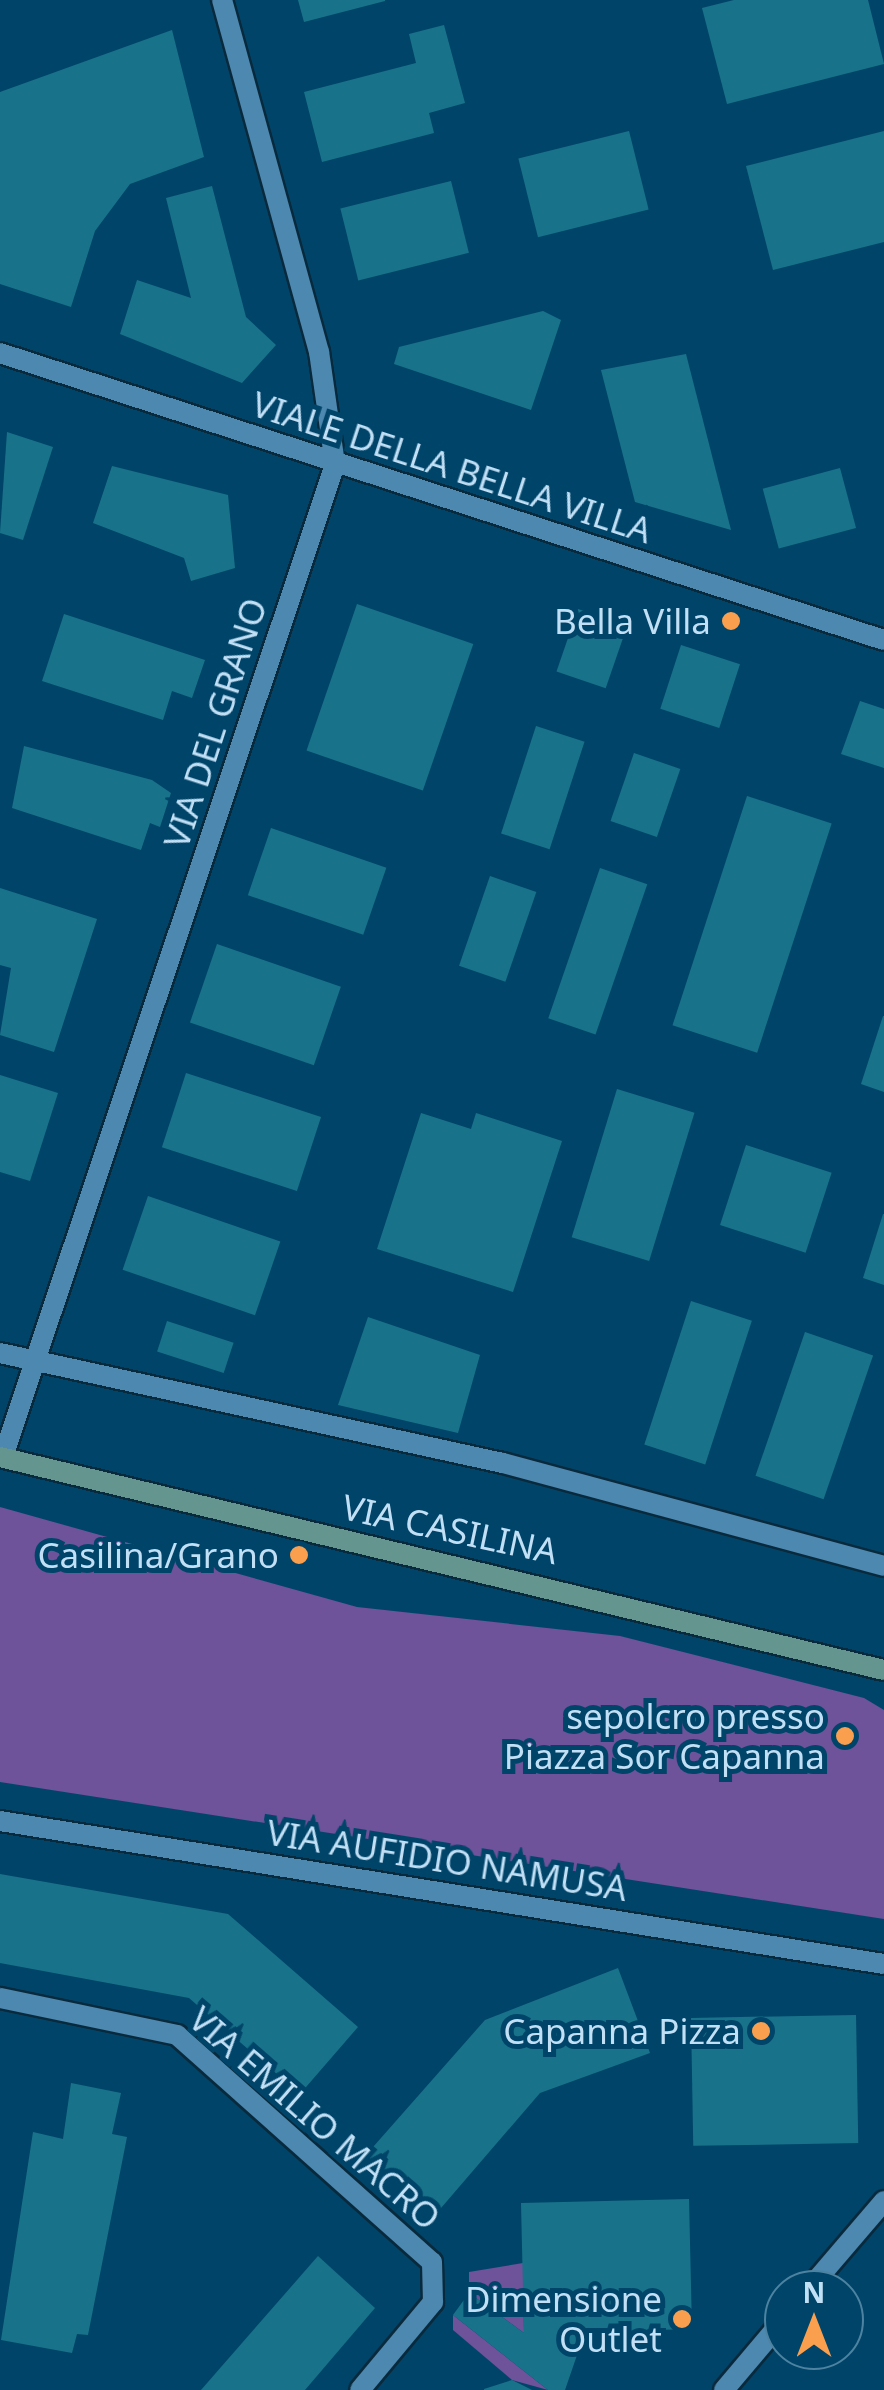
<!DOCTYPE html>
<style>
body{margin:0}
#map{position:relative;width:884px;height:2390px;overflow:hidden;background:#004569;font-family:"Noto Sans",sans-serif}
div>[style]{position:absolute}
.green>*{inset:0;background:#6e529a}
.building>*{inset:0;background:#18738a;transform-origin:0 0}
.roads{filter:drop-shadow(2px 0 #092a3d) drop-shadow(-2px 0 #092a3d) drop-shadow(0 2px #092a3d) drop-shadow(0 -2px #092a3d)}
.street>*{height:20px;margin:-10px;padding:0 10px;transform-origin:10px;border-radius:10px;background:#4d88b0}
.secondary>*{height:20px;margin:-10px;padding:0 10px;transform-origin:10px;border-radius:10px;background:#64958e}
.dots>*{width:28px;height:28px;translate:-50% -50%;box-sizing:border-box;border:5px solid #004569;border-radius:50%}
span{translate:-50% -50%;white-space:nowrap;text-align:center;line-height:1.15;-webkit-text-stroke:10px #004569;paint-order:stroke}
.street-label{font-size:35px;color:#c1dff5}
.poi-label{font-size:35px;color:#c1dff5}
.right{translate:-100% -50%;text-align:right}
.north{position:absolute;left:764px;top:2270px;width:100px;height:100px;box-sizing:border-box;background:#004569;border:2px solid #4d83a1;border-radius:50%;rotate:0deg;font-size:28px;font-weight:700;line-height:40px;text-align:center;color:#c1dff5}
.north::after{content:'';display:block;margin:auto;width:35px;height:45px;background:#fa9f4e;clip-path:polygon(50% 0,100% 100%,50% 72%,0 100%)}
</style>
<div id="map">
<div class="green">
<i style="clip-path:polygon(0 1507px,357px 1607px,620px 1636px,864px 1698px,884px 1710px,884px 1919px,0 1782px)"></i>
<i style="clip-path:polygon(523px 2263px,524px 2333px,469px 2293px,469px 2272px)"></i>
<i style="clip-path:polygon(453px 2315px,548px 2390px,512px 2380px,453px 2330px)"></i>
</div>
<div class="building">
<i style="clip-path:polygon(298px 0,385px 0,385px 1px,304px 22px)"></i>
<i style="clip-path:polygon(734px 0,868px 0,884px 64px,727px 104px,702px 8px)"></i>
<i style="clip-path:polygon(444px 25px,465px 103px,429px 113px,434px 133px,322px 162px,304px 92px,416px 63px,409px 34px)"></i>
<i style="clip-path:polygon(172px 30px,204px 157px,130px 184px,95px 231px,71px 307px,0 284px,0 92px)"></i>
<i style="left:629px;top:131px;width:81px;height:114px;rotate:76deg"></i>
<i style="clip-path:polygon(884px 131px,884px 242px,773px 270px,746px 166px)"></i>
<i style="left:451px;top:181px;width:74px;height:114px;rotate:76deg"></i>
<i style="clip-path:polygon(212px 186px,246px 317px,276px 345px,242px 383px,120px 334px,137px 280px,191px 298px,166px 198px)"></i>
<i style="clip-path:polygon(543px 311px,561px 320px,531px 410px,394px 364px,399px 347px)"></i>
<i style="clip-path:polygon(686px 354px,731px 530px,635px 502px,601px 370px)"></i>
<i style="clip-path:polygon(7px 432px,53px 447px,23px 540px,0 533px)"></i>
<i style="clip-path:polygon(112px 466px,228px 495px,235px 568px,191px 581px,184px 558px,93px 523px)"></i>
<i style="left:840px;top:468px;width:62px;height:80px;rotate:75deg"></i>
<i style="left:357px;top:604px;width:123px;height:155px;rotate:19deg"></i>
<i style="left:578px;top:609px;width:52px;height:66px;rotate:19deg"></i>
<i style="clip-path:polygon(64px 614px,205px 660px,192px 698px,172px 691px,163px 720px,42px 681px)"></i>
<i style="left:681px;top:645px;width:62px;height:67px;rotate:18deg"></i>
<i style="clip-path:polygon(860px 701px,884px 709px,884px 768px,841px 754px)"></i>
<i style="left:536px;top:726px;width:51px;height:113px;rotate:18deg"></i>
<i style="clip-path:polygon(24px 746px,152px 780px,171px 793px,160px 827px,150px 823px,141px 850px,12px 808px)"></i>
<i style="left:634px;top:753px;width:49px;height:72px;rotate:19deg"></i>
<i style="left:747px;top:796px;width:89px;height:241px;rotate:18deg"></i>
<i style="left:271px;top:828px;width:122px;height:71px;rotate:19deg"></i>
<i style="left:600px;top:868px;width:50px;height:159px;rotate:19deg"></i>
<i style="left:490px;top:876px;width:49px;height:95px;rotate:19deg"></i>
<i style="clip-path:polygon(0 888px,97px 919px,54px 1052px,0 1035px,11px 968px,0 965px)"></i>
<i style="left:217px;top:944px;width:131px;height:83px;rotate:19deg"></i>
<i style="clip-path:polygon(883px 1016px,884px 1016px,884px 1092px,861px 1084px)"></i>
<i style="left:186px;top:1073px;width:142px;height:78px;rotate:18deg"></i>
<i style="clip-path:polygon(0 1075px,58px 1093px,30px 1181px,0 1172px)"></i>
<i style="left:617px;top:1089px;width:81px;height:155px;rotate:17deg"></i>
<i style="clip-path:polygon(421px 1113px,471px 1129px,476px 1113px,562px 1141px,513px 1292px,377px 1249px)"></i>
<i style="left:746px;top:1145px;width:90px;height:84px;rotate:18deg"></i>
<i style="left:148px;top:1196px;width:140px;height:78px;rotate:19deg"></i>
<i style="clip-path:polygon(883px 1214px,884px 1214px,884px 1285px,863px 1278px)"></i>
<i style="left:691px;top:1301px;width:64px;height:151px;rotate:18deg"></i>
<i style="clip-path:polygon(368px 1317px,480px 1355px,458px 1433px,338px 1405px)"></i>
<i style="left:167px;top:1321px;width:70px;height:32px;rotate:18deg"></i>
<i style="left:805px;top:1332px;width:72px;height:152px;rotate:19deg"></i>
<i style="clip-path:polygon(0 1874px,228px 1914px,358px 2027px,300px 2094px,189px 1998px,0 1963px)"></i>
<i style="clip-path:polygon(618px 1968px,650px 2053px,540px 2093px,435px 2215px,366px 2155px,485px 2020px)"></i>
<i style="left:856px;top:2015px;width:128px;height:165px;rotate:89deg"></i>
<i style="clip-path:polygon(71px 2083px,121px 2093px,112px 2134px,127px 2137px,88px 2335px,77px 2334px,72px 2353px,1px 2340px,33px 2132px,63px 2139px)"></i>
<i style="clip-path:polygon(689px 2199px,692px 2329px,585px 2332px,565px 2390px,548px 2390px,453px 2315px,469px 2293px,524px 2333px,521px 2203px)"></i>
<i style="clip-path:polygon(318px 2256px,375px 2308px,305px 2390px,201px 2390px)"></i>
<i style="clip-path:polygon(512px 2380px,532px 2390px,484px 2390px,484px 2389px)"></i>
</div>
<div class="roads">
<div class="street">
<i style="left:0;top:353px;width:929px;rotate:17.99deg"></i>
<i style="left:0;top:1353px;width:515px;rotate:12.34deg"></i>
<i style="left:503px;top:1463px;width:395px;rotate:15.1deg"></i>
<i style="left:3px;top:1457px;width:1047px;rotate:-71.51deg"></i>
<i style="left:335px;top:464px;width:113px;rotate:-98.1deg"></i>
<i style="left:319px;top:352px;width:365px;rotate:-105.4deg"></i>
<i style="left:0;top:1821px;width:895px;rotate:9.19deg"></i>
<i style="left:0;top:1998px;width:181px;rotate:11.8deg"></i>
<i style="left:177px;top:2035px;width:341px;rotate:41.7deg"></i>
<i style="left:432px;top:2262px;width:40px;rotate:88.6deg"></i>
<i style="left:433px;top:2302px;width:114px;rotate:129.7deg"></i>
<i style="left:808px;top:2290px;width:117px;rotate:-49.5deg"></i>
<i style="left:724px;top:2390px;width:93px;rotate:-49.8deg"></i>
</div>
<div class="secondary">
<i style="left:0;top:1457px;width:909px;rotate:13.55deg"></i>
</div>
</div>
<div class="dots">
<i style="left:731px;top:621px;background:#fa9f4e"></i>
<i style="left:299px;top:1555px;background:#fa9f4e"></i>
<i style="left:845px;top:1736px;background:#fa9f4e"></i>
<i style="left:761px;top:2031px;background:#fa9f4e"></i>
<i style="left:682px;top:2319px;background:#fa9f4e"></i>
</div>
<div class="street-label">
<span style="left:452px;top:467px;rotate:18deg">VIALE DELLA BELLA VILLA</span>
<span style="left:215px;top:723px;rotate:-72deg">VIA DEL GRANO</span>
<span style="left:450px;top:1529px;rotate:12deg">VIA CASILINA</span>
<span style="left:447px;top:1860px;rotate:9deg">VIA AUFIDIO NAMUSA</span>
<span style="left:315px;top:2118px;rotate:41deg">VIA EMILIO MACRO</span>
</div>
<div class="poi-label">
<span class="right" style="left:711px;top:621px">Bella Villa</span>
<span class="right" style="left:279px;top:1555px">Casilina/Grano</span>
<span class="right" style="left:825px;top:1736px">sepolcro presso<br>Piazza Sor Capanna</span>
<span class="right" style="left:741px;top:2031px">Capanna Pizza</span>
<span class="right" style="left:662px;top:2319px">Dimensione<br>Outlet</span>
</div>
<div class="north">N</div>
</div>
